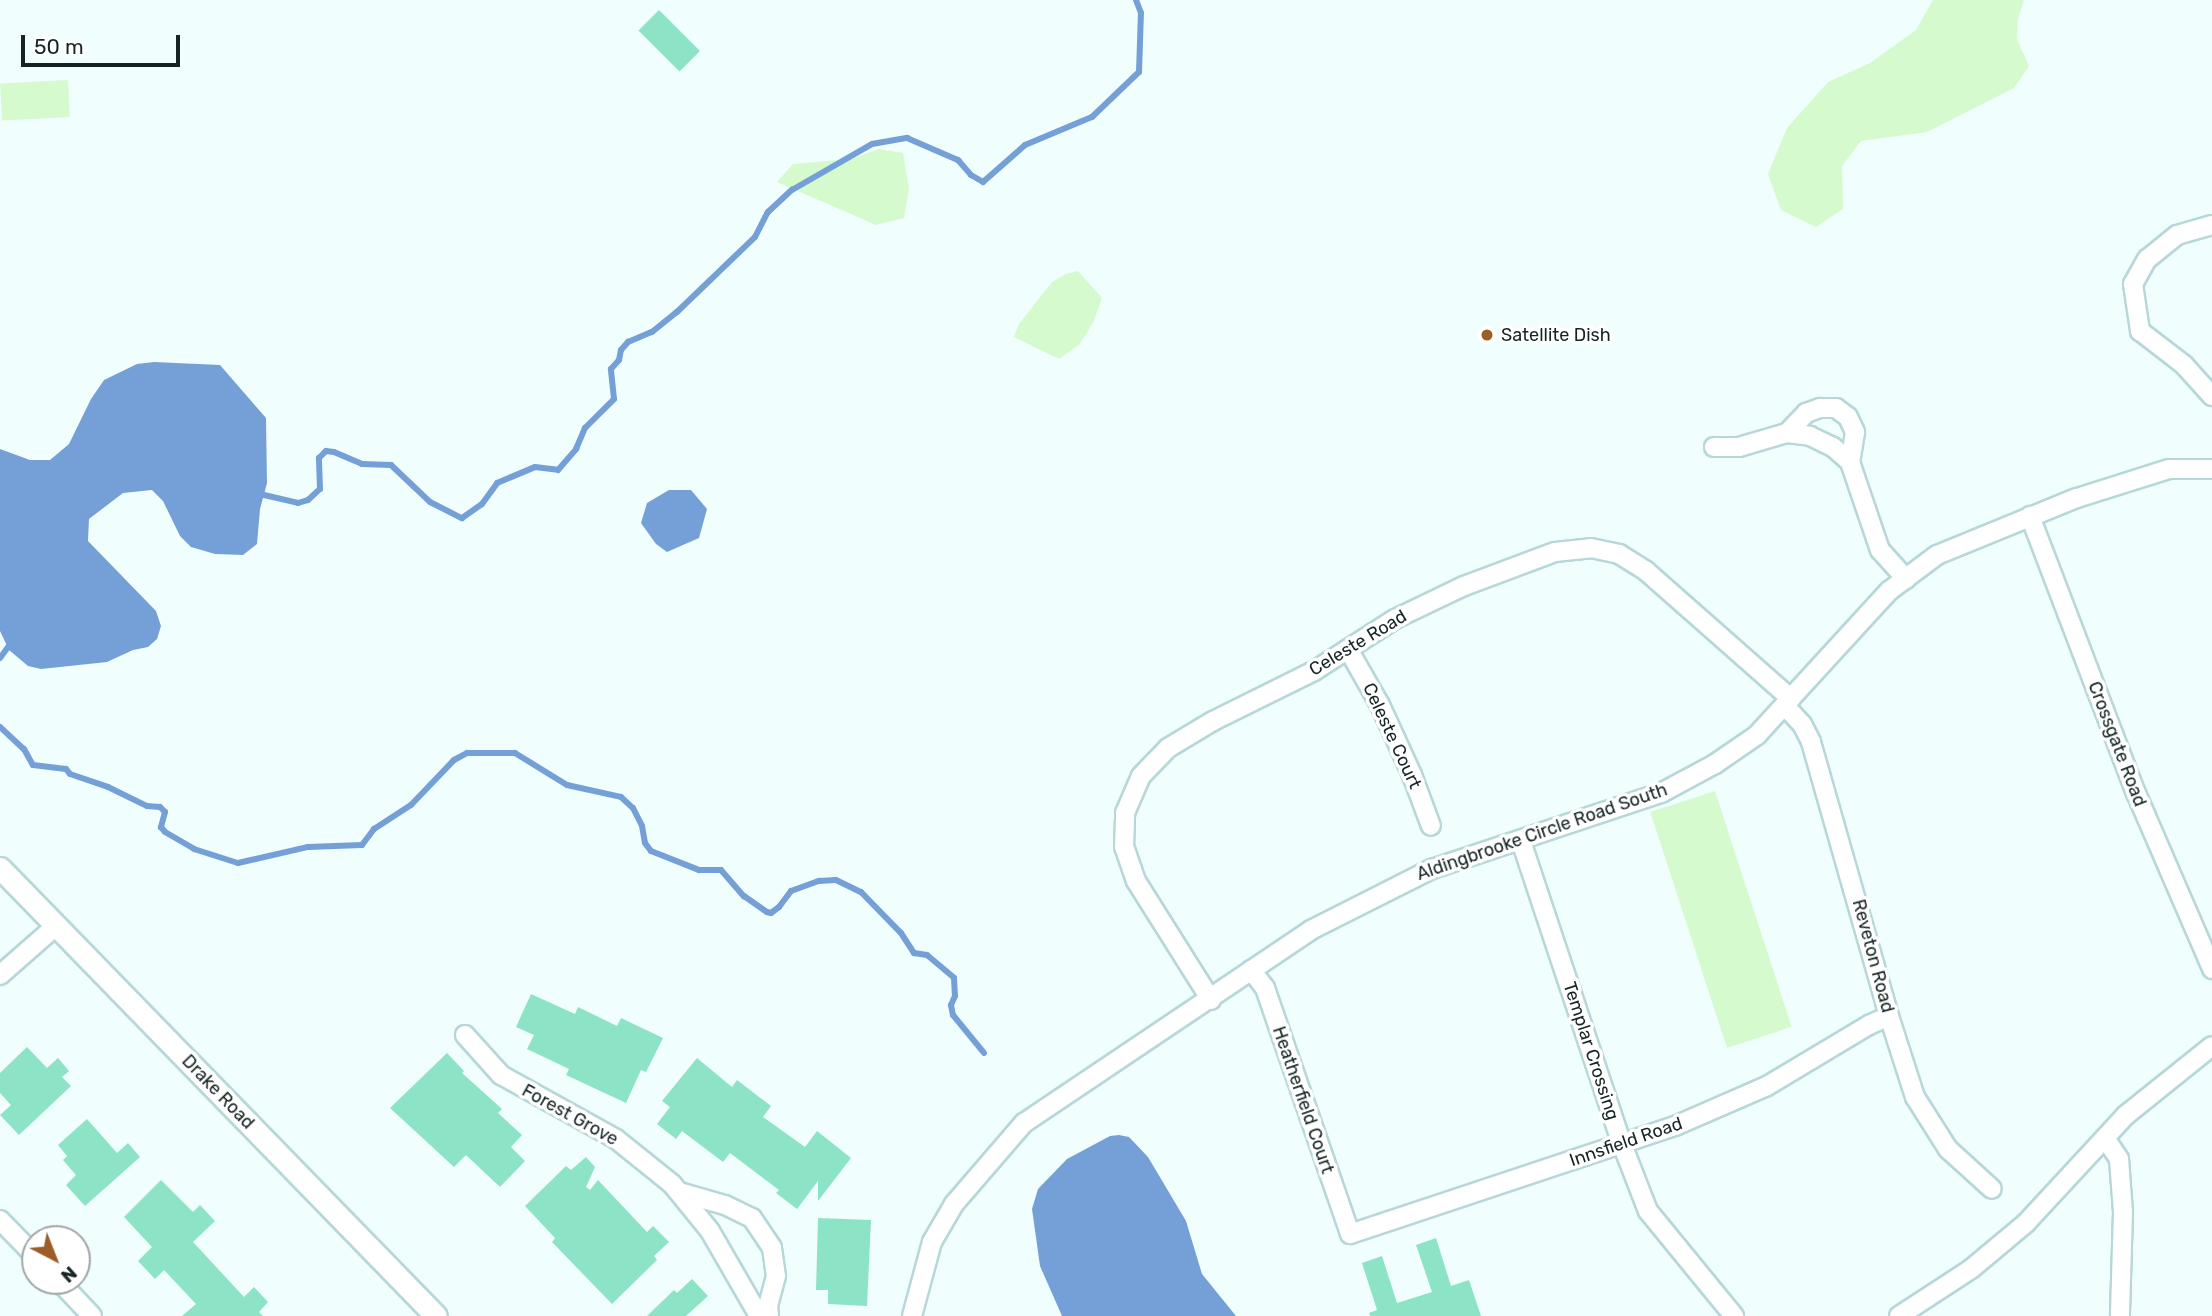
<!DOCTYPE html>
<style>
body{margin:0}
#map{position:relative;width:2212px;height:1316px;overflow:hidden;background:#f1fefe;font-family:Rubik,sans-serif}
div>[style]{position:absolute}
.green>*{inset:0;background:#d4face;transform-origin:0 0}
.water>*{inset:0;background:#74a0d7}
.stream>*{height:6px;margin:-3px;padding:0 3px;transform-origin:3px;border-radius:3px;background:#74a0d7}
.building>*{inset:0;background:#8de3c5;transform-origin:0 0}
.roads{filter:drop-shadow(2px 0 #b7d7d8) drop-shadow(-2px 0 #b7d7d8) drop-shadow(0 2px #b7d7d8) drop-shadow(0 -2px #b7d7d8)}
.minor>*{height:18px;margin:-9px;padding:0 9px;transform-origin:9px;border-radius:9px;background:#fff}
.tertiary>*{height:21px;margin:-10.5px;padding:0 10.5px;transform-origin:10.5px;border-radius:10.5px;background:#fff}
.dots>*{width:19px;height:19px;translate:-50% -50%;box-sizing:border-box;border:4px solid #fff;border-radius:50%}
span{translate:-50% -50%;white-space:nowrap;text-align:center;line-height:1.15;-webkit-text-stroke:7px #fff;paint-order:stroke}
.poi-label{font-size:18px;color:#172424}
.left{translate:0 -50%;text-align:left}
.street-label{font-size:18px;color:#172424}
.north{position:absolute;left:21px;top:1225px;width:70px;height:70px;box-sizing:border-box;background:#fff;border:2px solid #a2a7a7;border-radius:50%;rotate:138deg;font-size:19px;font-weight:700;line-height:28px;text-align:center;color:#172424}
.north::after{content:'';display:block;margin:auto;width:24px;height:32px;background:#9d5c28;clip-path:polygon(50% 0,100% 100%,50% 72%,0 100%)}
.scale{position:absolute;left:21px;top:35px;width:159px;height:32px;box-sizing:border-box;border:4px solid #172424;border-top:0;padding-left:9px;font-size:21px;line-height:24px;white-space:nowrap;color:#172424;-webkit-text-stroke:5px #fff;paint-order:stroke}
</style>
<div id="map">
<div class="green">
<i style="clip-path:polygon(1933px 0,2024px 0,2018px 19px,2017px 39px,2029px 66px,2014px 88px,1927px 132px,1861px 141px,1842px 166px,1843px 209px,1816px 227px,1781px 210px,1768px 174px,1787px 128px,1828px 82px,1870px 63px,1916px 30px)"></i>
<i style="left:68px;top:80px;width:37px;height:68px;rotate:87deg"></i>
<i style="clip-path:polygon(879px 149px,903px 153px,909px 189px,904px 218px,876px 225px,777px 182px,793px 164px,851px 159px)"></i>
<i style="clip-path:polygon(1078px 271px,1102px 298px,1093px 323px,1079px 345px,1059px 359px,1014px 337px,1019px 324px,1052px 282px,1066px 274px)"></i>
<i style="left:1715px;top:791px;width:248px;height:68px;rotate:72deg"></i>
</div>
<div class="water">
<i style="clip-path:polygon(154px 362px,220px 365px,266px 418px,267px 483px,260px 509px,257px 544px,243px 555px,215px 554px,191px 547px,180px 536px,163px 501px,152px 490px,123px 493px,89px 519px,88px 541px,156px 611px,161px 626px,157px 639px,148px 647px,133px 650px,107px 662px,41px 669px,28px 666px,9px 650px,0 631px,0 449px,30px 460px,50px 460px,69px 444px,91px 399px,104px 380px,137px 364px)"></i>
<i style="clip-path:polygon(669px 490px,691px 490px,707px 509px,699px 538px,667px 552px,656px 544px,641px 523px,647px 503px)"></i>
<i style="clip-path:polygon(1119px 1135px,1129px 1137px,1148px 1157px,1186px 1221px,1202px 1274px,1236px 1316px,1062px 1316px,1040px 1266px,1032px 1209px,1038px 1189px,1067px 1159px,1110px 1136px)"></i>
</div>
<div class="stream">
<i style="left:264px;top:495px;width:35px;rotate:13deg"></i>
<i style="left:298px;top:503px;width:10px;rotate:-17deg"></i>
<i style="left:308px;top:500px;width:16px;rotate:-43deg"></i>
<i style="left:320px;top:489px;width:31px;rotate:-92deg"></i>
<i style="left:319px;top:458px;width:10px;rotate:-45deg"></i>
<i style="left:326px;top:451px;width:8px;rotate:7deg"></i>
<i style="left:334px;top:452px;width:30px;rotate:23deg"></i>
<i style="left:362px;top:464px;width:29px;rotate:2deg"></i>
<i style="left:391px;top:465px;width:54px;rotate:43.5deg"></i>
<i style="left:430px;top:502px;width:36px;rotate:27deg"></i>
<i style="left:462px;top:518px;width:24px;rotate:-35deg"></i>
<i style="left:482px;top:504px;width:26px;rotate:-54deg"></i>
<i style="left:497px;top:483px;width:41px;rotate:-22.8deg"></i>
<i style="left:535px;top:467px;width:23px;rotate:7deg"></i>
<i style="left:558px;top:470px;width:28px;rotate:-49deg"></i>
<i style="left:576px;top:449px;width:23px;rotate:-67deg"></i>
<i style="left:585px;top:428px;width:41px;rotate:-45deg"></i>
<i style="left:614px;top:399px;width:30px;rotate:-96deg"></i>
<i style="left:611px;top:369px;width:12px;rotate:-48deg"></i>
<i style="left:619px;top:360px;width:10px;rotate:-79deg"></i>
<i style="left:621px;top:350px;width:11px;rotate:-49deg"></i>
<i style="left:628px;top:342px;width:26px;rotate:-23deg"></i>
<i style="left:652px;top:332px;width:32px;rotate:-39deg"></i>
<i style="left:677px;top:312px;width:108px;rotate:-43.9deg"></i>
<i style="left:755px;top:237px;width:28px;rotate:-63deg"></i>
<i style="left:768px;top:212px;width:33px;rotate:-43deg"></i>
<i style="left:792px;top:190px;width:92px;rotate:-29.9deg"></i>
<i style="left:872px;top:144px;width:36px;rotate:-10deg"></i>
<i style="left:907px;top:138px;width:56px;rotate:23.3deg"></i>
<i style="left:958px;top:160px;width:20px;rotate:49deg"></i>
<i style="left:971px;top:175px;width:14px;rotate:30deg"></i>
<i style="left:983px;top:182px;width:56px;rotate:-41.4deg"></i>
<i style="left:1025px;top:145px;width:73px;rotate:-22.7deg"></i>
<i style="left:1092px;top:117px;width:65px;rotate:-43.8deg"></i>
<i style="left:1139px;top:72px;width:59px;rotate:-88.1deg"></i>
<i style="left:1141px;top:13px;width:14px;rotate:-111deg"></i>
<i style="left:0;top:658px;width:14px;rotate:-54deg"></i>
<i style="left:0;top:727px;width:33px;rotate:43deg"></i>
<i style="left:24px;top:749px;width:18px;rotate:61deg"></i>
<i style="left:33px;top:765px;width:33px;rotate:7deg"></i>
<i style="left:66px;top:769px;width:6px;rotate:51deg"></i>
<i style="left:70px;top:774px;width:40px;rotate:18.9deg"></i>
<i style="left:108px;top:787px;width:43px;rotate:26deg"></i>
<i style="left:147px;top:806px;width:13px;rotate:4deg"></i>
<i style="left:160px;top:807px;width:7px;rotate:45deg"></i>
<i style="left:165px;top:812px;width:16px;rotate:105deg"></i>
<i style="left:161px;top:827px;width:6px;rotate:51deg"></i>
<i style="left:165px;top:832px;width:34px;rotate:30deg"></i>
<i style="left:194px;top:849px;width:46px;rotate:17.7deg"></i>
<i style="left:238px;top:863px;width:72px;rotate:-12.9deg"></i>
<i style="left:308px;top:847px;width:54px;rotate:-2.1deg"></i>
<i style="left:362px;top:845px;width:20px;rotate:-53deg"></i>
<i style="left:374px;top:829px;width:44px;rotate:-33deg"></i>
<i style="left:411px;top:805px;width:62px;rotate:-46.3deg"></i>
<i style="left:454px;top:760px;width:15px;rotate:-28deg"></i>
<i style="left:467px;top:753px;width:48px"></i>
<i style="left:515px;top:753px;width:61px;rotate:31.6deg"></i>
<i style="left:567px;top:785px;width:55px;rotate:12.5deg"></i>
<i style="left:621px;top:797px;width:16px;rotate:43deg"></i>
<i style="left:633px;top:808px;width:20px;rotate:63deg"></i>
<i style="left:642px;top:826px;width:17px;rotate:80deg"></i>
<i style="left:645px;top:843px;width:10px;rotate:53deg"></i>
<i style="left:651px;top:851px;width:52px;rotate:21.6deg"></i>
<i style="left:699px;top:870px;width:22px"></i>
<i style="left:721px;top:870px;width:35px;rotate:49deg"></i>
<i style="left:744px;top:896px;width:28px;rotate:35deg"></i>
<i style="left:767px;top:912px;width:4px;rotate:14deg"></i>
<i style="left:771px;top:913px;width:10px;rotate:-37deg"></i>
<i style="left:779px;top:907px;width:20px;rotate:-53deg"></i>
<i style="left:791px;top:891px;width:30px;rotate:-20deg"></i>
<i style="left:819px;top:881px;width:17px;rotate:-3deg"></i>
<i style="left:836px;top:880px;width:28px;rotate:26deg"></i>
<i style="left:861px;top:892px;width:57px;rotate:45.7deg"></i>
<i style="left:901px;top:933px;width:24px;rotate:57deg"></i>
<i style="left:914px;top:953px;width:13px;rotate:9deg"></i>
<i style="left:927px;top:955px;width:35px;rotate:40deg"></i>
<i style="left:954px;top:978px;width:18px;rotate:87deg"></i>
<i style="left:955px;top:996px;width:10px;rotate:114deg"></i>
<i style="left:951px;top:1005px;width:10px;rotate:79deg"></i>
<i style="left:953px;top:1015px;width:49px;rotate:50.8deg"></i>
</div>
<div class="building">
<i style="left:659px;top:10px;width:58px;height:29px;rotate:45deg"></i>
<i style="clip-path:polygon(531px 994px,575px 1014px,578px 1007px,617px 1026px,621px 1018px,663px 1038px,646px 1072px,641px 1070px,626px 1103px,566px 1075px,569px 1069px,527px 1049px,534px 1035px,516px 1027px)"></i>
<i style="clip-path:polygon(27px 1047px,47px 1068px,58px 1058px,69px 1071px,62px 1077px,71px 1086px,19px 1135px,0 1115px,11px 1105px,0 1093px,0 1073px)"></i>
<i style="clip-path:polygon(447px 1053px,464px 1071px,462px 1073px,502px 1109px,498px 1113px,522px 1135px,511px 1147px,525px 1161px,500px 1187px,466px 1155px,454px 1167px,390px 1108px)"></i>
<i style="clip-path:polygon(697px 1058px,732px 1087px,737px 1080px,771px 1106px,763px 1117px,805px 1147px,817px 1131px,851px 1158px,818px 1201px,818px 1181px,797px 1209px,776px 1193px,779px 1190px,730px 1153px,723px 1162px,682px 1131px,676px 1139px,657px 1124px,670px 1107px,662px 1101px)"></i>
<i style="clip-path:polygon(87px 1119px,117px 1153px,128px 1143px,140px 1157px,85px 1206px,66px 1185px,76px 1175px,63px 1160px,67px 1156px,58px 1145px)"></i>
<i style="clip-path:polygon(586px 1157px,595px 1167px,586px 1187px,590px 1190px,598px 1180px,647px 1232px,653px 1226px,669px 1242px,654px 1256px,657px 1260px,612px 1304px,552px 1242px,555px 1238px,525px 1206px,566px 1166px,571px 1170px)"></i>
<i style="clip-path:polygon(161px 1180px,193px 1212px,200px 1205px,215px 1221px,193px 1242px,244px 1297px,254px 1287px,268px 1302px,259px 1312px,263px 1316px,182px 1316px,196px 1304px,164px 1270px,155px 1279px,138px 1261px,152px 1247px,124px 1217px)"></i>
<i style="clip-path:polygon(818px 1218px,871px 1220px,867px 1306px,828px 1304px,828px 1290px,816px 1290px)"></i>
<i style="clip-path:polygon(1436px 1238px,1451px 1286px,1469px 1280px,1481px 1316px,1370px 1316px,1369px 1313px,1377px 1310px,1362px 1263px,1382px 1256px,1397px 1303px,1432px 1292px,1416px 1245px)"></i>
<i style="clip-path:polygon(692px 1279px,708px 1296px,686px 1316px,647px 1316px,674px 1290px,677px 1293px)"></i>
</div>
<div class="roads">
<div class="minor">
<i style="left:2212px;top:225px;width:36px;rotate:164deg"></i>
<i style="left:2177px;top:235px;width:38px;rotate:141deg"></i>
<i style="left:2147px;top:259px;width:29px;rotate:119deg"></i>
<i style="left:2133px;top:284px;width:48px;rotate:81.5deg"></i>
<i style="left:2140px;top:331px;width:56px;rotate:37.7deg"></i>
<i style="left:2184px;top:365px;width:42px;rotate:47.9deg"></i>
<i style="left:1787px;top:433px;width:28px;rotate:-46deg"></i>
<i style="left:1806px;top:413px;width:15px;rotate:-20deg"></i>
<i style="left:1820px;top:408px;width:16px"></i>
<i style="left:1836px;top:408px;width:15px;rotate:37deg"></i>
<i style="left:1848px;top:417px;width:17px;rotate:65deg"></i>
<i style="left:1855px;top:432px;width:30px;rotate:99deg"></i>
<i style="left:1714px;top:447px;width:25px"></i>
<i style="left:1739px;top:447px;width:50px;rotate:-16.3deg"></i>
<i style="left:1787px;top:433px;width:23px;rotate:7deg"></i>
<i style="left:1810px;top:436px;width:25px;rotate:26deg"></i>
<i style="left:1833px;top:447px;width:23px;rotate:41deg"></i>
<i style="left:1850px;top:462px;width:93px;rotate:71.2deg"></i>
<i style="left:1880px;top:550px;width:39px;rotate:48deg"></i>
<i style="left:2030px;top:516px;width:297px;rotate:69.1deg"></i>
<i style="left:2136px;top:793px;width:192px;rotate:66.6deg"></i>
<i style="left:1348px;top:649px;width:64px;rotate:60.3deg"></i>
<i style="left:1380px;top:705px;width:77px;rotate:65.4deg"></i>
<i style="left:1412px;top:775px;width:54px;rotate:69.6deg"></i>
<i style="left:1785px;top:706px;width:25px;rotate:47deg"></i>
<i style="left:1802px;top:724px;width:20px;rotate:63deg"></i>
<i style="left:1811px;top:742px;width:285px;rotate:74.1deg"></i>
<i style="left:1889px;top:1016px;width:85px;rotate:72.2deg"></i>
<i style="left:1915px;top:1097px;width:62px;rotate:57.6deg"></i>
<i style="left:1948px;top:1149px;width:59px;rotate:42.3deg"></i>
<i style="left:1521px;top:841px;width:319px;rotate:71.6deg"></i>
<i style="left:1622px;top:1144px;width:72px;rotate:68.8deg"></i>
<i style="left:1648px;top:1211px;width:136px;rotate:50.7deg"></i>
<i style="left:1251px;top:970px;width:23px;rotate:52deg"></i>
<i style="left:1265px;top:988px;width:260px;rotate:70.9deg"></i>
<i style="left:1350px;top:1234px;width:342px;rotate:-18.4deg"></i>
<i style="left:1675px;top:1126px;width:100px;rotate:-23.5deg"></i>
<i style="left:1767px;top:1086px;width:119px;rotate:-30.9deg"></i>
<i style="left:1869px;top:1025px;width:22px;rotate:-24deg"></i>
<i style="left:0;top:975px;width:74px;rotate:-41.2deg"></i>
<i style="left:1211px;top:1000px;width:141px;rotate:-122.2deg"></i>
<i style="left:1136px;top:881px;width:36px;rotate:-109deg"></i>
<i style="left:1124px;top:847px;width:34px;rotate:-88deg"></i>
<i style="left:1125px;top:813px;width:40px;rotate:-66.6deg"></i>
<i style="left:1141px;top:776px;width:39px;rotate:-46deg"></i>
<i style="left:1168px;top:748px;width:52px;rotate:-31deg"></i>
<i style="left:1213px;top:721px;width:113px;rotate:-26.3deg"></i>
<i style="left:1314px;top:671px;width:96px;rotate:-32.7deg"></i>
<i style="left:1395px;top:619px;width:76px;rotate:-25.6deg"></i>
<i style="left:1464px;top:586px;width:97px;rotate:-20.5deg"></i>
<i style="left:1555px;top:552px;width:36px;rotate:-6deg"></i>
<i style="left:1591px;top:548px;width:29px;rotate:12deg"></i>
<i style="left:1619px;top:554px;width:32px;rotate:32deg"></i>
<i style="left:1646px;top:571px;width:193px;rotate:41.4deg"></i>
<i style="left:465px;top:1035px;width:54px;rotate:48deg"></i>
<i style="left:501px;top:1075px;width:132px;rotate:29.1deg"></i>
<i style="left:616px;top:1139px;width:72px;rotate:38.8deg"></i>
<i style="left:672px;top:1184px;width:60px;rotate:51deg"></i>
<i style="left:710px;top:1231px;width:98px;rotate:60deg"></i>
<i style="left:2105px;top:1138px;width:25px;rotate:56deg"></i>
<i style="left:2119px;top:1159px;width:53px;rotate:85.7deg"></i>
<i style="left:2123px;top:1212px;width:104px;rotate:91.7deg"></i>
<i style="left:679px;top:1192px;width:48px;rotate:15.8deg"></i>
<i style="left:725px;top:1205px;width:30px;rotate:26deg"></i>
<i style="left:752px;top:1218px;width:36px;rotate:56deg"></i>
<i style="left:772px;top:1248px;width:28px;rotate:82deg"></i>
<i style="left:776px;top:1276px;width:30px;rotate:105deg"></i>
<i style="left:768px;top:1305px;width:11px;rotate:85deg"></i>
<i style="left:0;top:1220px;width:50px;rotate:45.8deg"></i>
<i style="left:59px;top:1281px;width:48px;rotate:46.7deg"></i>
<i style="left:912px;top:1316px;width:77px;rotate:-74.9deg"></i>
<i style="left:932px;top:1242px;width:44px;rotate:-59.9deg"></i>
<i style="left:954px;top:1204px;width:107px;rotate:-49.2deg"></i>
<i style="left:1024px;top:1123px;width:346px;rotate:-33.9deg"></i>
<i style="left:1311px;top:930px;width:136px;rotate:-26.8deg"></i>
<i style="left:1432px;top:869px;width:241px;rotate:-18.4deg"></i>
<i style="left:1661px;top:793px;width:61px;rotate:-28.2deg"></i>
<i style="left:1715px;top:764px;width:51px;rotate:-34.6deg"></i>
<i style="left:1757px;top:735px;width:195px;rotate:-47.5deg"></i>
<i style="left:1889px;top:591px;width:60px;rotate:-36.9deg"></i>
<i style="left:1937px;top:555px;width:151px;rotate:-22.2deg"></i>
<i style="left:2077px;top:498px;width:96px;rotate:-17.5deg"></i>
<i style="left:2169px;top:469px;width:43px"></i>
<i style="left:1899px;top:1316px;width:86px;rotate:-33.1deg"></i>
<i style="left:1971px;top:1269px;width:72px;rotate:-39.9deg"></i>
<i style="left:2026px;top:1223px;width:147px;rotate:-47.2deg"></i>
<i style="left:2126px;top:1115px;width:110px;rotate:-38.7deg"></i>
</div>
<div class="tertiary">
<i style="left:0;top:868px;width:625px;rotate:45.78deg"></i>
</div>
</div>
<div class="dots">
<i style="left:1487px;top:335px;background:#9d5c28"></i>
</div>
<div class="poi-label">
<span class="left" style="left:1501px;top:335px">Satellite Dish</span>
</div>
<div class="street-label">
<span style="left:1358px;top:643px;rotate:-31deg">Celeste Road</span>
<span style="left:1392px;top:736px;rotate:65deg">Celeste Court</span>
<span style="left:2117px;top:744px;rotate:69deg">Crossgate Road</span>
<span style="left:1542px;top:832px;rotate:-19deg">Aldingbrooke Circle Road South</span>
<span style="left:1873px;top:956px;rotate:75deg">Reveton Road</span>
<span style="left:1591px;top:1051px;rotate:72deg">Templar Crossing</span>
<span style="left:218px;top:1092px;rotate:46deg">Drake Road</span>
<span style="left:1303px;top:1100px;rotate:71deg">Heatherfield Court</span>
<span style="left:570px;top:1115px;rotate:29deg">Forest Grove</span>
<span style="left:1626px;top:1142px;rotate:-19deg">Innsfield Road</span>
</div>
<div class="north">N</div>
<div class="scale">50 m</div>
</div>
